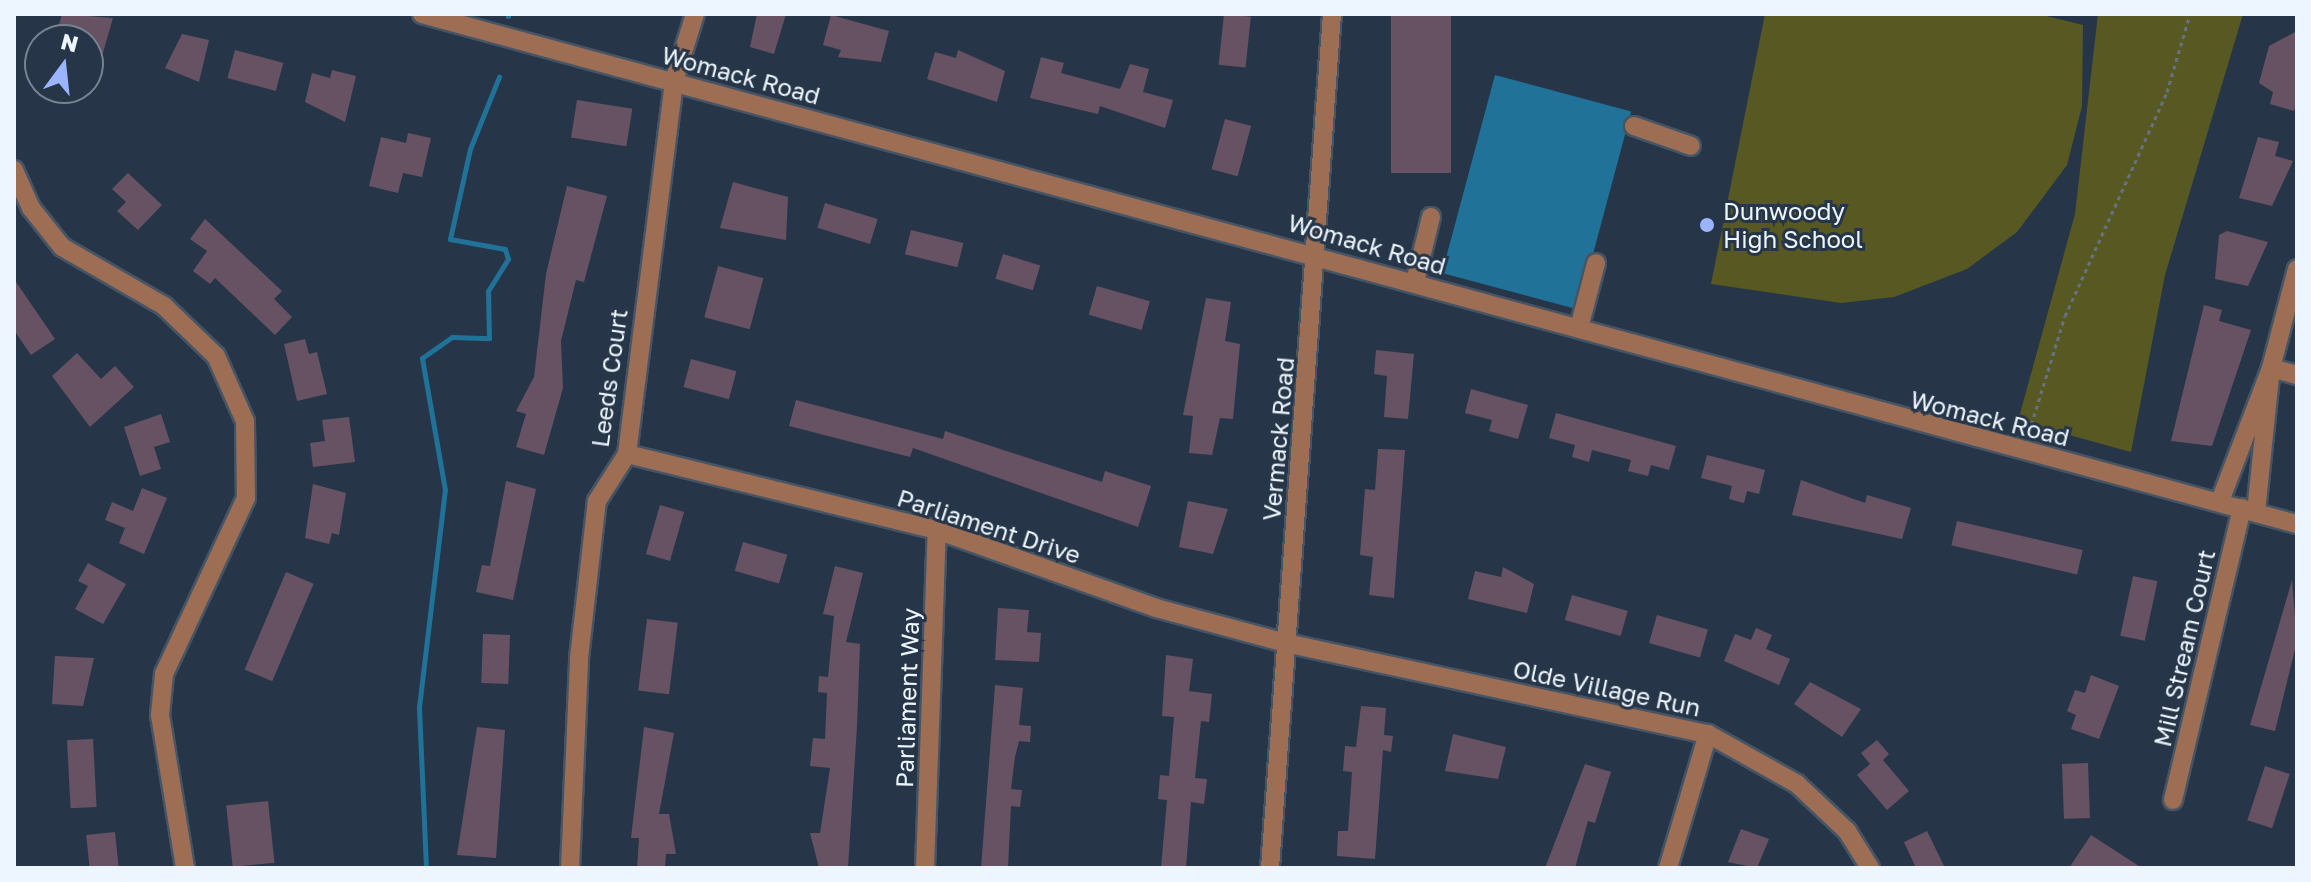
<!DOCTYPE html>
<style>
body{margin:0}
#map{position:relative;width:2311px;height:882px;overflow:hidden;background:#263648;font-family:"Golos Text",sans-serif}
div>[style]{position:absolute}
.green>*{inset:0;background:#585922}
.water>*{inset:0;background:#207299;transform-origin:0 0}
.stream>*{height:5px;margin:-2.5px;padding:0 2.5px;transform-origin:2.5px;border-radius:2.5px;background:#207299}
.building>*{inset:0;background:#675263;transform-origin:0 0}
.path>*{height:3px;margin-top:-1.5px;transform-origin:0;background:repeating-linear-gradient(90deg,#657281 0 4px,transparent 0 8px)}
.roads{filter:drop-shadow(2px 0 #465565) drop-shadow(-2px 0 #465565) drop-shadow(0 2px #465565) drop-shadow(0 -2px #465565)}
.minor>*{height:18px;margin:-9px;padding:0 9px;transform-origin:9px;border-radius:9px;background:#9d6e54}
.dots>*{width:22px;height:22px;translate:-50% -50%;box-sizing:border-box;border:4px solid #263648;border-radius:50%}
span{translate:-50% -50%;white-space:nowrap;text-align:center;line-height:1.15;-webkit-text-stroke:6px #263648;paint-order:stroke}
.street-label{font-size:24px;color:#edf5fe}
.poi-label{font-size:24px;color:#edf5fe}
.left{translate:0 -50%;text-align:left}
.frame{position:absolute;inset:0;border:16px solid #edf5fe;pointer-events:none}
.north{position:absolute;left:24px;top:24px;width:80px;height:80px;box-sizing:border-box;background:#263648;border:2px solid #768291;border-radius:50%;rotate:15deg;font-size:22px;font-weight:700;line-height:32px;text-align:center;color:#edf5fe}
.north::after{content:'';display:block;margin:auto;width:28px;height:36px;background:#9ab5fd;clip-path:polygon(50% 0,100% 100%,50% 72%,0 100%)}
</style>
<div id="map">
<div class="green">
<i style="clip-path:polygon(1765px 14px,2038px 14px,2083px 25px,2082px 106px,2067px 165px,2017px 232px,1967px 269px,1894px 297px,1841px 303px,1711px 284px)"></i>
<i style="clip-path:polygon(2098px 14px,2243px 14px,2165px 275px,2131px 452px,2018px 421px,2075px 214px)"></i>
</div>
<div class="water">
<i style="left:1495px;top:75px;width:141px;height:205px;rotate:15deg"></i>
</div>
<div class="stream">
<i style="left:508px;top:16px;width:2px;rotate:-90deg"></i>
<i style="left:426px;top:868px;width:161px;rotate:-92.5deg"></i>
<i style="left:419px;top:707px;width:219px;rotate:-83.2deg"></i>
<i style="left:445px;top:490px;width:134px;rotate:-99.9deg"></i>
<i style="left:422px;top:358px;width:37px;rotate:-35deg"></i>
<i style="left:452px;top:337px;width:37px;rotate:2deg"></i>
<i style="left:489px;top:338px;width:47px;rotate:-91.2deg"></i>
<i style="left:488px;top:291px;width:38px;rotate:-58deg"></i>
<i style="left:508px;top:259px;width:10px;rotate:-107deg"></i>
<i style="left:505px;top:249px;width:56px;rotate:-169.7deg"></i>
<i style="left:450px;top:239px;width:92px;rotate:-77.5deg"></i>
<i style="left:470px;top:149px;width:78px;rotate:-68.1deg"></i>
</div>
<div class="building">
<i style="clip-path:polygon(62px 14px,113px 18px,102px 56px,88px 52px,88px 40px,55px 40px)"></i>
<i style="clip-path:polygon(757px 14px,786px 14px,774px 54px,750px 47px)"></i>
<i style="left:1224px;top:14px;width:27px;height:51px;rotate:6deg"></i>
<i style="left:1391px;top:14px;width:60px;height:159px"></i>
<i style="clip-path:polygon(831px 15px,889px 31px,881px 62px,838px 57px,841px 50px,823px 45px)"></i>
<i style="clip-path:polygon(2297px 31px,2297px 101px,2294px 111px,2270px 104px,2273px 92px,2259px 83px,2269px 46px)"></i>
<i style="clip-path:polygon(182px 34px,209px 40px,199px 82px,165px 68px)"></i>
<i style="left:235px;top:50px;width:50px;height:29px;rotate:15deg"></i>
<i style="clip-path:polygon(958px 50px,1005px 71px,997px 102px,927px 79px,935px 52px,956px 58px)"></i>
<i style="clip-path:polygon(1041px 57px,1064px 63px,1061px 73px,1120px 89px,1130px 64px,1149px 69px,1143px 92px,1173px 100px,1165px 128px,1100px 106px,1098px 114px,1030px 98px)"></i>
<i style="clip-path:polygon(332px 70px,356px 76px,345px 122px,305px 102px,312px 73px,330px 78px)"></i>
<i style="left:577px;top:100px;width:56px;height:38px;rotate:9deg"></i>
<i style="left:1225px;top:119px;width:27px;height:52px;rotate:15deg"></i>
<i style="clip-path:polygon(408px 133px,431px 138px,422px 177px,403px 173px,398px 193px,369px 186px,381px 137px,406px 143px)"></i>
<i style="clip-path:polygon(2258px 137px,2279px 142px,2275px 156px,2293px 161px,2272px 206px,2239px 198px)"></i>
<i style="clip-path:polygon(128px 173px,162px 205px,138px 230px,117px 211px,126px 202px,112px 189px)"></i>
<i style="clip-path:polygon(733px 182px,788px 197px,786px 240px,720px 228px)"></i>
<i style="clip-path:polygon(567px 186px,607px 196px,584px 282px,576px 280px,561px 341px,563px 388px,544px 455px,516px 447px,526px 414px,516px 411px,534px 377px,546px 274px)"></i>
<i style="left:825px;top:203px;width:55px;height:26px;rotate:17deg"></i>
<i style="clip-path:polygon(205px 219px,282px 291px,274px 299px,292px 317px,275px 335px,215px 278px,210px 284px,193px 271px,207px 251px,190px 239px)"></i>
<i style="left:911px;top:230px;width:54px;height:25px;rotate:14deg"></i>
<i style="clip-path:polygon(2227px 231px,2268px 242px,2248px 286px,2215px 279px,2219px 235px)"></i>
<i style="left:1003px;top:254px;width:39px;height:26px;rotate:17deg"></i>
<i style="left:718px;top:266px;width:47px;height:53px;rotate:15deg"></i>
<i style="clip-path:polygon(14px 279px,55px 339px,31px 355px,14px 330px)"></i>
<i style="left:1097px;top:286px;width:55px;height:30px;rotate:16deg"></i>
<i style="clip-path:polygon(1206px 298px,1231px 302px,1225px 341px,1240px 344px,1233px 419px,1220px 418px,1212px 455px,1189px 453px,1193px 416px,1183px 415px)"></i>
<i style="clip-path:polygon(2204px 305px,2222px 310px,2219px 321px,2251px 330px,2212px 446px,2171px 441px)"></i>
<i style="clip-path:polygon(305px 339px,309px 354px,317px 352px,327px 394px,297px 401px,284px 344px)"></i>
<i style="clip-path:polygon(1376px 350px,1414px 354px,1408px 419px,1384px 417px,1387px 376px,1374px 374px)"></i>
<i style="clip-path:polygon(77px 353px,101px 379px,115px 366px,134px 387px,90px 427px,52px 376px)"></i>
<i style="left:691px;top:359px;width:47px;height:29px;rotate:15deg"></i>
<i style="clip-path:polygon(1471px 389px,1528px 405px,1518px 439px,1489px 431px,1492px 420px,1465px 413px)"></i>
<i style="clip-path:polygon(796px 400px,943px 439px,945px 431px,1102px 482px,1105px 471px,1151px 486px,1138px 527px,913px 448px,910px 457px,789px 426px)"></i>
<i style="clip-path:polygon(1556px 413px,1676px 446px,1669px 470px,1651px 465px,1648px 476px,1628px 471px,1631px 460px,1592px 450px,1589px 462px,1572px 457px,1575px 445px,1549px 438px)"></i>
<i style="clip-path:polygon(161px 414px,170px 442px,154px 447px,161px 469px,140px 476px,124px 427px)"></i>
<i style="clip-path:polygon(349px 417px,355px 462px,313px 467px,310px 443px,325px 441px,322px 420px)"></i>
<i style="clip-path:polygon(1378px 449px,1405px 450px,1394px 598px,1369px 595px,1373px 557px,1360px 555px,1365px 489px,1375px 490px)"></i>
<i style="clip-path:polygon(1707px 455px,1765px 470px,1759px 494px,1747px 491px,1744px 503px,1729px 499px,1732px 486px,1701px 478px)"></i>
<i style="clip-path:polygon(1801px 480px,1865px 503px,1867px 495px,1911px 508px,1902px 539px,1792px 515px)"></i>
<i style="clip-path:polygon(506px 481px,536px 489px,513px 600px,476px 592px,482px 565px,490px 566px)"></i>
<i style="clip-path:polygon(313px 484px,346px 493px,339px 535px,332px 533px,329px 544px,305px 538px)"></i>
<i style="clip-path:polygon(142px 488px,167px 498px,144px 554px,119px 543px,125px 528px,105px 520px,112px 502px,133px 511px)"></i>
<i style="clip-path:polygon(1188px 501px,1228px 509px,1213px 554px,1179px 547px)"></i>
<i style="left:660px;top:505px;width:25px;height:51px;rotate:16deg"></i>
<i style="left:1957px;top:521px;width:129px;height:25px;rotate:13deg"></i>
<i style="left:743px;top:542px;width:46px;height:30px;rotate:16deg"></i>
<i style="clip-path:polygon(88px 563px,126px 584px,103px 624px,75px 609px,88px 586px,78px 581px)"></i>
<i style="clip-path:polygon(835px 566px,863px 573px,846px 642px,860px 644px,857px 726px,848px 868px,819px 868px,810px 833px,820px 833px,830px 768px,810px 766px,813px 738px,825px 739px,827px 693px,818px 692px,819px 676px,828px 677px,834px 616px,823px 614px)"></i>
<i style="clip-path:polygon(1503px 567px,1534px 584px,1527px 613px,1468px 599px,1475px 571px,1501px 577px)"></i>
<i style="left:286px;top:572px;width:30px;height:106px;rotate:23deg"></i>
<i style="left:2133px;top:576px;width:25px;height:61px;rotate:12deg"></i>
<i style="clip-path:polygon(2292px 580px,2297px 641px,2275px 731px,2250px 725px)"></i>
<i style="left:1572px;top:595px;width:58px;height:26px;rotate:16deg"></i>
<i style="clip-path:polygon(998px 608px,1029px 610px,1027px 632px,1041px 633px,1039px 662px,995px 660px)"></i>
<i style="left:1657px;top:615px;width:53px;height:29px;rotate:16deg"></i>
<i style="left:647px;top:619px;width:31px;height:72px;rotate:7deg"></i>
<i style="clip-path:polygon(1756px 628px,1772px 635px,1766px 649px,1790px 659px,1779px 685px,1724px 661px,1735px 634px,1751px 640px)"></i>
<i style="left:483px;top:634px;width:27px;height:49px;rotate:2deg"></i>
<i style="clip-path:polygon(1166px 655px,1193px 659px,1189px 691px,1212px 694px,1209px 722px,1201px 721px,1195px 778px,1207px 779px,1204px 804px,1191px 802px,1186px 868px,1161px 868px,1167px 800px,1158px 799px,1160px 775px,1169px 776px,1174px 717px,1162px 716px)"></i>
<i style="clip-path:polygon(55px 656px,94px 658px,83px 706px,52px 704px)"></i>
<i style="clip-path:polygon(2091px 675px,2119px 686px,2099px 739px,2071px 729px,2076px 715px,2067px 711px,2075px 690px,2085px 693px)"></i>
<i style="clip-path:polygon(1810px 682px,1861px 709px,1842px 737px,1794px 704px)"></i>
<i style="clip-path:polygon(995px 685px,1023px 688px,1019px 725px,1031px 726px,1030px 742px,1019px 741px,1015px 757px,1011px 789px,1022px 790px,1020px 807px,1011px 806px,1008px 868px,981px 868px)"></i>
<i style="clip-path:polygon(1361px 706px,1386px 708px,1384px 735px,1393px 736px,1391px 752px,1383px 750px,1375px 859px,1337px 856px,1338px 831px,1348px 831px,1352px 772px,1343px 771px,1345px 746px,1356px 747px)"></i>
<i style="clip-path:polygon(477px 727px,505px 730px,496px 858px,457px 855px)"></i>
<i style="clip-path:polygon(644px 727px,674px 733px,659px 814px,669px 814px,676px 854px,666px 854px,665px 868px,637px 868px,639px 838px,631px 838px)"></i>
<i style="clip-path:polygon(1453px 734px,1506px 747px,1498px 779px,1445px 771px)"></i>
<i style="left:93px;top:739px;width:68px;height:26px;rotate:87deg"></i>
<i style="clip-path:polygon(1877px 740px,1889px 754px,1883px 760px,1909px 791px,1887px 810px,1857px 775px,1870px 764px,1861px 753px)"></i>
<i style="left:2088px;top:763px;width:55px;height:26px;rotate:88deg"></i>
<i style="clip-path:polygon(1585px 764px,1611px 772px,1595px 823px,1588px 821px,1575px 868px,1545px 868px)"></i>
<i style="left:2265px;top:766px;width:26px;height:57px;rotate:18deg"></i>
<i style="left:268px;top:801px;width:62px;height:42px;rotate:84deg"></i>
<i style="clip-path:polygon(1741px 829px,1769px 839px,1757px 868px,1728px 862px)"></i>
<i style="clip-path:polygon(1927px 831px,1945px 868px,1916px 868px,1904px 842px)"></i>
<i style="left:115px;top:832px;width:36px;height:29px;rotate:84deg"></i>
<i style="clip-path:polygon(2091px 835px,2142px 868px,2069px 868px)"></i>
</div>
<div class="path">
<i style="left:2029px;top:432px;width:121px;rotate:-72.8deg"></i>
<i style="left:2065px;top:316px;width:246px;rotate:-65.5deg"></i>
<i style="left:2167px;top:92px;width:81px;rotate:-73.6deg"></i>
</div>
<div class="roads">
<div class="minor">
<i style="left:422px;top:14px;width:1943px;rotate:15.22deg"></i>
<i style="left:1634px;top:126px;width:60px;rotate:19.3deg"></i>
<i style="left:14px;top:170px;width:42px;rotate:65.9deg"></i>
<i style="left:31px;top:208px;width:50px;rotate:51.5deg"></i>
<i style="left:62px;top:247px;width:118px;rotate:30deg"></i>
<i style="left:164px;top:306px;width:72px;rotate:43.9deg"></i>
<i style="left:216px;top:356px;width:71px;rotate:66deg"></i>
<i style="left:245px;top:421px;width:77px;rotate:89.3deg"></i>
<i style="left:246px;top:498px;width:194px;rotate:115deg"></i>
<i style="left:164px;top:674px;width:41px;rotate:95.6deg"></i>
<i style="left:160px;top:715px;width:155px;rotate:80.7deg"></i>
<i style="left:1415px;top:282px;width:67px;rotate:-76.2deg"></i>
<i style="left:1579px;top:328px;width:67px;rotate:-75.3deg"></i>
<i style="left:2271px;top:368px;width:27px;rotate:15deg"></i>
<i style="left:627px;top:454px;width:319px;rotate:13.8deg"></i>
<i style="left:937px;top:530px;width:232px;rotate:19.6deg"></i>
<i style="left:1156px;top:608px;width:135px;rotate:15.1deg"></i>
<i style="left:1286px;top:643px;width:432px;rotate:12.2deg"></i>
<i style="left:1708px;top:734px;width:102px;rotate:29.3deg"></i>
<i style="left:1797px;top:784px;width:69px;rotate:43.2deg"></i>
<i style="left:1847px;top:831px;width:44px;rotate:58.1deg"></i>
<i style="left:2220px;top:501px;width:139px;rotate:-69deg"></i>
<i style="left:2256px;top:512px;width:145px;rotate:-84.1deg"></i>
<i style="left:2271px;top:368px;width:102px;rotate:-75.3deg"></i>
<i style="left:2173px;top:800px;width:300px;rotate:-76.7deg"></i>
<i style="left:570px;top:868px;width:210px;rotate:-87.5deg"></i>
<i style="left:579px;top:658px;width:158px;rotate:-83.5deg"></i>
<i style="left:597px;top:501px;width:56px;rotate:-57.4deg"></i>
<i style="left:627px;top:454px;width:376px;rotate:-82.8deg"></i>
<i style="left:674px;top:81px;width:70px;rotate:-72.6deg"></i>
<i style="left:925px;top:868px;width:338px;rotate:-88deg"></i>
<i style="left:1270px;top:868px;width:856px;rotate:-85.85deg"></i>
<i style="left:1668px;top:868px;width:140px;rotate:-73.4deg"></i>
</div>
</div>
<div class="dots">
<i style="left:1707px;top:225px;background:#9ab5fd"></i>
</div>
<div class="street-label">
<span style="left:741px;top:75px;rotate:15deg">Womack Road</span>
<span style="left:1367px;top:244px;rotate:16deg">Womack Road</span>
<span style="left:609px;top:378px;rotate:-82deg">Leeds Court</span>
<span style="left:1990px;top:418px;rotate:14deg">Womack Road</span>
<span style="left:1278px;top:439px;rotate:-85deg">Vermack Road</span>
<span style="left:989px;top:526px;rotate:18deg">Parliament Drive</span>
<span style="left:2184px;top:648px;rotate:-77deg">Mill Stream Court</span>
<span style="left:1607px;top:688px;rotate:12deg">Olde Village Run</span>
<span style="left:907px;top:698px;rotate:-88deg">Parliament Way</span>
</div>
<div class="poi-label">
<span class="left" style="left:1723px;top:225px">Dunwoody<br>High School</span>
</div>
<div class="frame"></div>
<div class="north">N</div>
</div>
